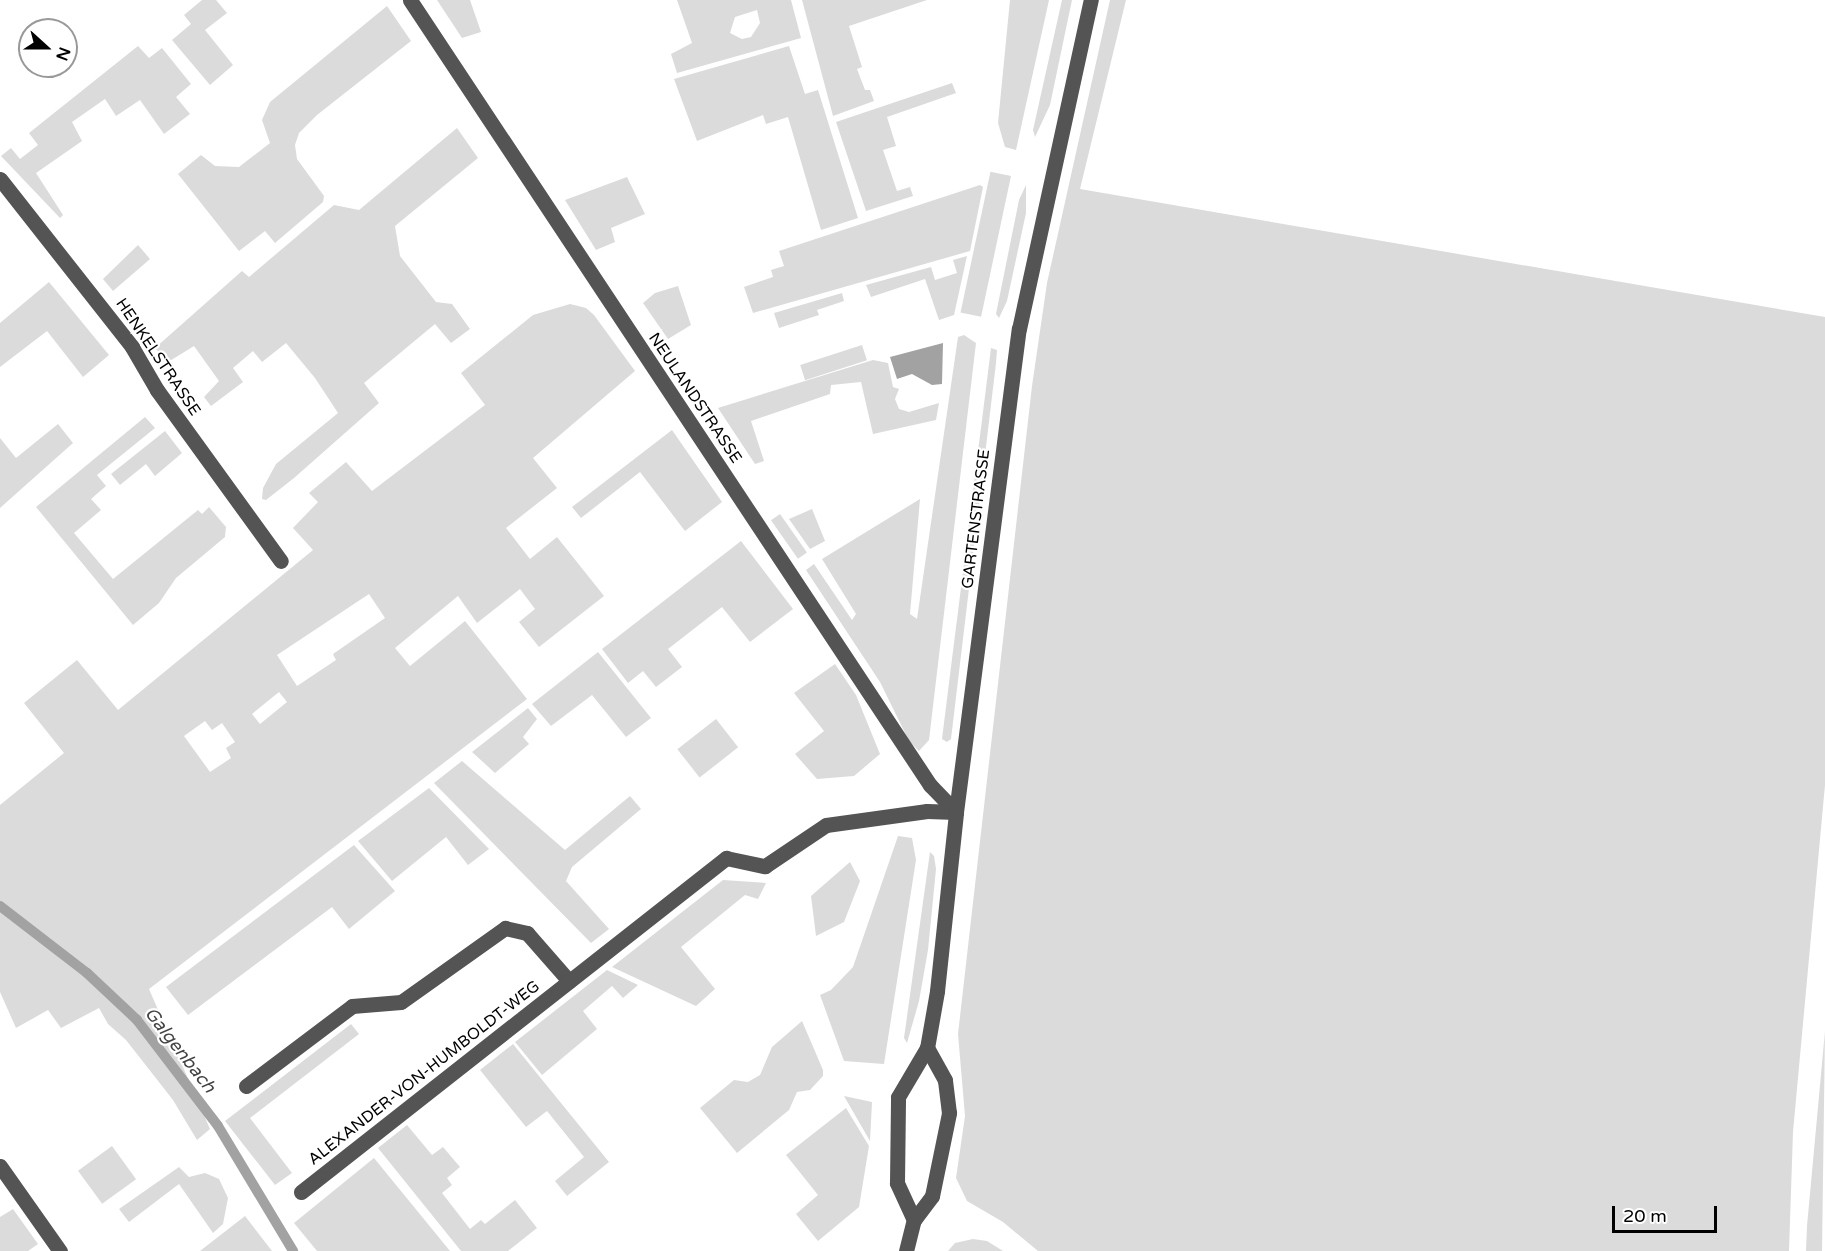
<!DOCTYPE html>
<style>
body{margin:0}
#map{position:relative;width:1825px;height:1251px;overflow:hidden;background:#fff;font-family:"Varela Round",sans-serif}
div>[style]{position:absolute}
.green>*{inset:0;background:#dbdbdb;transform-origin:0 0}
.water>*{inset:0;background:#a2a2a2}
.stream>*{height:10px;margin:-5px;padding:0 5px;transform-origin:5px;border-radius:5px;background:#a2a2a2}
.minor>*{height:15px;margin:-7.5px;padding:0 7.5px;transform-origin:7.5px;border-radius:7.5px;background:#545454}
span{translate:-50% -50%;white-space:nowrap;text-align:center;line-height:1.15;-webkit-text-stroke:4.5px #fff;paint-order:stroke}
.street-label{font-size:16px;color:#000}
.water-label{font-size:18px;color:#434343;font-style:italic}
.north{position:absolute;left:18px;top:18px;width:60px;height:60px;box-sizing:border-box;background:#fff;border:2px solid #999;border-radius:50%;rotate:111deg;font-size:16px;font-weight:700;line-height:24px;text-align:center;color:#000}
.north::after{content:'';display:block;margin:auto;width:21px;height:27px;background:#000;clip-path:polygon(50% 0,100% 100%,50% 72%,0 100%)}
.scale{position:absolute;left:1612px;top:1206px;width:105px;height:27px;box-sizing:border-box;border:3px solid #000;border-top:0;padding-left:8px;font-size:18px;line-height:21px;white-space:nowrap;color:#000;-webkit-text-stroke:4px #fff;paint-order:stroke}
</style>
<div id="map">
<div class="green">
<i style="clip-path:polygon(202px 0,216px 0,227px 13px,205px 30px,233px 65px,210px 85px,172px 40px,191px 24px,184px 15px)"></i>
<i style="clip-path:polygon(437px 0,470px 0,481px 32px,462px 38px)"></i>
<i style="clip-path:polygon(evenodd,677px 0,791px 0,801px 38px,677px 73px,671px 54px,692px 43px,677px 0,757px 10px,760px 23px,751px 37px,742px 39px,730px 33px,735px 17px,757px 10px)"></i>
<i style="clip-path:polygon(802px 0,927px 0,849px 26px,862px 67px,857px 69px,865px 90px,870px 90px,874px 101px,833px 116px)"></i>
<i style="clip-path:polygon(1010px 0,1049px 0,1016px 150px,1005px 147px,998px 123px)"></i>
<i style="clip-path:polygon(1062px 0,1072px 0,1050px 105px,1035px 137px,1033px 130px)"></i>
<i style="clip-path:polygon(1110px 0,1126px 0,1080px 189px,1825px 317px,1825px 785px,1793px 1132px,1789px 1251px,1038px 1251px,1003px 1222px,967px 1201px,956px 1178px,965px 1116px,958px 1034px,1032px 386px,1047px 283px)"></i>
<i style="clip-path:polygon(387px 6px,411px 41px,317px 115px,299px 133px,295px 145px,297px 159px,324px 196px,323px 202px,275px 243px,265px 231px,239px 251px,178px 174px,201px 155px,215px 166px,239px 167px,270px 143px,262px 120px,270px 102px)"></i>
<i style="clip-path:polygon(138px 46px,149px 58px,162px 48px,191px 84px,176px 97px,190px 114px,164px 134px,140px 100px,116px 116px,105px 99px,72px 122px,82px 141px,36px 173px,63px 215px,60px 218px,1px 156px,11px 148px,20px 159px,38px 145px,29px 133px)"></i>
<i style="clip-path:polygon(789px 46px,805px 94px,818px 90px,858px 218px,821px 230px,788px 117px,766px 124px,763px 115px,697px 141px,674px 79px)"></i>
<i style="clip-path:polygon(952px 83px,956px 93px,887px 117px,896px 146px,883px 150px,897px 191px,910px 187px,913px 196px,866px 211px,836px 122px)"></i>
<i style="clip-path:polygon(457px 128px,478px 158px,395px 226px,400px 256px,436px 302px,452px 304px,470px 329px,451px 343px,435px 324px,364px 383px,379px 403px,294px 478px,266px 500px,262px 499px,263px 488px,276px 464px,338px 413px,315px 378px,286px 343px,262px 362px,253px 351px,233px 368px,243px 382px,211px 406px,204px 397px,219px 381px,194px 346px,168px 362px,155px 348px,242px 271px,249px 277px,334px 205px,359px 210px)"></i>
<i style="left:1011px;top:176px;width:144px;height:21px;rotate:102deg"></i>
<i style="clip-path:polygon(627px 177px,645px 214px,611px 228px,615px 242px,596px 250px,565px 200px)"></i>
<i style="clip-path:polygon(980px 185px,983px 187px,970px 251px,753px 313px,744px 287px,773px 277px,771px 270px,784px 266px,779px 251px)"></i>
<i style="clip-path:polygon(1026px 185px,1026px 213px,1007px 301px,999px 318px,996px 314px,1019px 200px)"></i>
<i style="clip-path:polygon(138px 245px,150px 259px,113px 291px,103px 279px)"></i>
<i style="clip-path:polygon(967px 256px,954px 315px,939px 320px,925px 279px,871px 297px,866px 285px,931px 267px,935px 280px,957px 273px,953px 260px)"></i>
<i style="clip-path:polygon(49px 282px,109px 355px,83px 377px,47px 331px,0 367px,0 323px)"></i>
<i style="clip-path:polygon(678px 286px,691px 325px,668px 339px,643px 303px,655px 293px)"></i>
<i style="clip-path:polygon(842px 293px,844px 301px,817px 310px,819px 315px,779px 328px,774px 313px)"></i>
<i style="clip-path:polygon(evenodd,570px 304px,586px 308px,594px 315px,635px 371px,533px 458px,557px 488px,506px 528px,530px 559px,557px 537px,604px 596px,539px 647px,519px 622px,535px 609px,520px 589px,477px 623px,458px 596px,395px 648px,410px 666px,465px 621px,527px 699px,149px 989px,210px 1129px,197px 1140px,173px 1100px,126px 1040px,108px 1024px,99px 1008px,61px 1028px,48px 1010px,16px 1028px,0 992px,0 805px,64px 753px,24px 703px,77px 660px,118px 710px,313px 550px,293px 528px,318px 502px,309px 493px,346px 462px,372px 491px,485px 405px,461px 373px,533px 315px,570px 304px,369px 594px,385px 618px,333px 654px,336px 660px,297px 686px,277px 655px,369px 594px,570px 304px,279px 692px,287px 702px,260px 724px,252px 714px,279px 692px,570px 304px,205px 721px,212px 730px,222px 723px,235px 742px,226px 748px,231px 758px,210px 772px,184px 736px,205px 721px)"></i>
<i style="clip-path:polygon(964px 335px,976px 343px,929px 740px,919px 751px,909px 741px,880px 682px,806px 570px,814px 564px,852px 620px,856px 614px,822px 559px,920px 499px,910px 614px,917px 619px,958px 337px)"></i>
<i style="left:862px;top:345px;width:16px;height:65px;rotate:72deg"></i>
<i style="clip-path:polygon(991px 348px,997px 350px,996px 363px,951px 739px,947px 742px,942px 739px)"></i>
<i style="clip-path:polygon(873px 360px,888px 363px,893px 387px,899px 389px,895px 399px,899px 409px,909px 412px,939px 403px,936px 420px,873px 434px,861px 382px,831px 385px,830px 394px,751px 421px,764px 461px,755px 464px,718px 408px)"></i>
<i style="clip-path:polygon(145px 417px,155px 428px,97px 475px,106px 486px,91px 499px,101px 510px,74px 533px,113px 579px,198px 510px,202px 514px,209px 507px,226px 527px,225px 537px,176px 578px,159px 603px,133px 625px,36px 507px)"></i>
<i style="clip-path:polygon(58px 424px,73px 443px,0 508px,0 438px,16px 458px)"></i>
<i style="clip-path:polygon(672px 430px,722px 502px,685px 531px,640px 472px,581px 518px,572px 507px)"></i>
<i style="clip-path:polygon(165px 431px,182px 453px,155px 476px,146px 464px,120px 485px,111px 474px)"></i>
<i style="clip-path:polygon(812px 509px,825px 541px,810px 549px,789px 519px)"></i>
<i style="left:780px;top:514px;width:47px;height:11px;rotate:55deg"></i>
<i style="clip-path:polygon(741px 541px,793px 609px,750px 642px,722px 607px,668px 649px,682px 667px,656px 687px,643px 671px,628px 683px,602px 649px)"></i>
<i style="clip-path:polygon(598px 652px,651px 718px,626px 737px,592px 695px,551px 726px,532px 704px)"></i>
<i style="clip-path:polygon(835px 664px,856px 695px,880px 754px,854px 776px,817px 779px,795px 754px,824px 731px,794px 693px)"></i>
<i style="clip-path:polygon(528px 708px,537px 719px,523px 737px,529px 744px,495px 773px,472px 752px)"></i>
<i style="left:716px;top:719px;width:36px;height:49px;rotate:52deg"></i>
<i style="clip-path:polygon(462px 761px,565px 850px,630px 796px,641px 809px,572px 867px,566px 881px,609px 929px,591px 943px,434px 783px)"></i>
<i style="clip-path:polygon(429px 788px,489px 849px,468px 865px,446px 837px,392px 881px,358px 841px)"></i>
<i style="clip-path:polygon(898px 836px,912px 838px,916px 860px,884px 1064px,844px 1061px,820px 995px,831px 990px,853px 967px)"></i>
<i style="clip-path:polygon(354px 845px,395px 891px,349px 929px,332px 907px,188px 1015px,166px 987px)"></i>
<i style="clip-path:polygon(930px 852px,934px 856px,936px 869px,928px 950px,919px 1001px,907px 1043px,904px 1038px)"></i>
<i style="clip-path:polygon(850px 862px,860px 881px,844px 922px,816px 936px,811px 896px)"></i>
<i style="clip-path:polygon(723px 880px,766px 883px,758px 899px,745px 895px,681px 947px,715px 989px,696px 1006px,612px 967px)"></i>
<i style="clip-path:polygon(607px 970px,638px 985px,623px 998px,612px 986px,583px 1011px,597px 1029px,542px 1075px,515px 1042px)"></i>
<i style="clip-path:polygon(802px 1021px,823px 1070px,823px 1076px,810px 1090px,797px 1092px,789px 1110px,737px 1153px,700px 1108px,734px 1080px,748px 1082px,760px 1075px,772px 1047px)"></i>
<i style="clip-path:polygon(351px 1024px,359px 1034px,250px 1118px,292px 1173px,275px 1185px,225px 1121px)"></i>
<i style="clip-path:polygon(1825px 1031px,1822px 1251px,1806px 1251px,1807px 1226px)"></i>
<i style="clip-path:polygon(513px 1044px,609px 1162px,567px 1196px,555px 1181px,584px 1157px,547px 1111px,526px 1127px,480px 1070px)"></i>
<i style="clip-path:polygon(844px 1096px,872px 1102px,870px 1141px)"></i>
<i style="clip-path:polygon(846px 1108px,869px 1146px,859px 1207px,818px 1241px,796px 1214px,818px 1195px,786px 1155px)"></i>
<i style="clip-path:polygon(407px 1125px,432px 1155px,443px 1147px,460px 1167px,447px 1178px,452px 1185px,442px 1193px,470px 1229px,481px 1220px,485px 1224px,515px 1200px,537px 1228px,508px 1251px,461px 1251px,378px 1148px)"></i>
<i style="left:112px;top:1146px;width:41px;height:42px;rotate:54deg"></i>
<i style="clip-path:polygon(374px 1158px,450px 1251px,317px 1251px,294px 1223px)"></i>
<i style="clip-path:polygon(179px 1167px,189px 1177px,205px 1173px,219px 1179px,228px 1198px,223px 1224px,213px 1233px,179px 1184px,129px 1222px,119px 1209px)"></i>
<i style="clip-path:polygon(13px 1209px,38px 1244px,28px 1251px,0 1251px,0 1217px)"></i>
<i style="clip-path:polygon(245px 1216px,272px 1251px,200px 1251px)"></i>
<i style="clip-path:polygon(973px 1239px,987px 1241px,1003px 1251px,948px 1251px,955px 1243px)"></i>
</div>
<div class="water">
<i style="clip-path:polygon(943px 343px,942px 384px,932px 385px,912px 374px,897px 379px,890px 357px)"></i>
</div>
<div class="stream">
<i style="left:0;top:906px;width:110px;rotate:37.6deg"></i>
<i style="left:87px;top:973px;width:69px;rotate:43.2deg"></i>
<i style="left:137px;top:1020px;width:133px;rotate:52.6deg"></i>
<i style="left:218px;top:1126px;width:146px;rotate:59deg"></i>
</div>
<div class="minor">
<i style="left:410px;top:0;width:942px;rotate:56.48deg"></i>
<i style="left:930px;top:785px;width:37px;rotate:46deg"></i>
<i style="left:0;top:179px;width:214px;rotate:51.8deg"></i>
<i style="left:132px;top:347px;width:50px;rotate:59.8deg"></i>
<i style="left:157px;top:390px;width:211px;rotate:54.1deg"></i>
<i style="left:246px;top:1086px;width:133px;rotate:-37deg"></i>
<i style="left:352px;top:1006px;width:49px;rotate:-4.7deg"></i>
<i style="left:401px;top:1002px;width:128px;rotate:-35.4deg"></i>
<i style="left:505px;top:928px;width:23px;rotate:13deg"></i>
<i style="left:527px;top:933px;width:64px;rotate:48.8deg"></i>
<i style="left:0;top:1166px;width:104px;rotate:54.8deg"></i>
<i style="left:301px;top:1192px;width:541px;rotate:-38.16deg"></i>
<i style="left:726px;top:858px;width:40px;rotate:12deg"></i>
<i style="left:765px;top:866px;width:73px;rotate:-33.9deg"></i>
<i style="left:826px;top:825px;width:102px;rotate:-7.9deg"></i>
<i style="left:927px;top:811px;width:29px;rotate:2deg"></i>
<i style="left:914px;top:1220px;width:41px;rotate:-114.7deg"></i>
<i style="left:897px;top:1183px;width:86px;rotate:-89.3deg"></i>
<i style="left:898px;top:1097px;width:57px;rotate:-59.4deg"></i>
<i style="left:927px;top:1048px;width:58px;rotate:-80deg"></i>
<i style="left:937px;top:991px;width:180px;rotate:-83.9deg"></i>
<i style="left:956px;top:812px;width:487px;rotate:-82.6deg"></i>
<i style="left:1019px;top:329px;width:337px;rotate:-77.7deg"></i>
<i style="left:906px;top:1251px;width:32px;rotate:-76deg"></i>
<i style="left:914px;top:1220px;width:30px;rotate:-53deg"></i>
<i style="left:932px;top:1196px;width:85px;rotate:-78.4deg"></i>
<i style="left:949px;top:1113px;width:33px;rotate:-97deg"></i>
<i style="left:945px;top:1080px;width:37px;rotate:-119deg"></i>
</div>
<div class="street-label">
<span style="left:158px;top:357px;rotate:56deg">HENKELSTRASSE</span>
<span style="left:695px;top:398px;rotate:56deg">NEULANDSTRASSE</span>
<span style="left:976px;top:519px;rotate:-83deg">GARTENSTRASSE</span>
<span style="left:424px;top:1073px;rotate:-38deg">ALEXANDER-VON-HUMBOLDT-WEG</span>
</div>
<div class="water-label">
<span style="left:180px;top:1050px;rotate:52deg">Galgenbach</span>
</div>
<div class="north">N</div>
<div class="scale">20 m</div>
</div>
